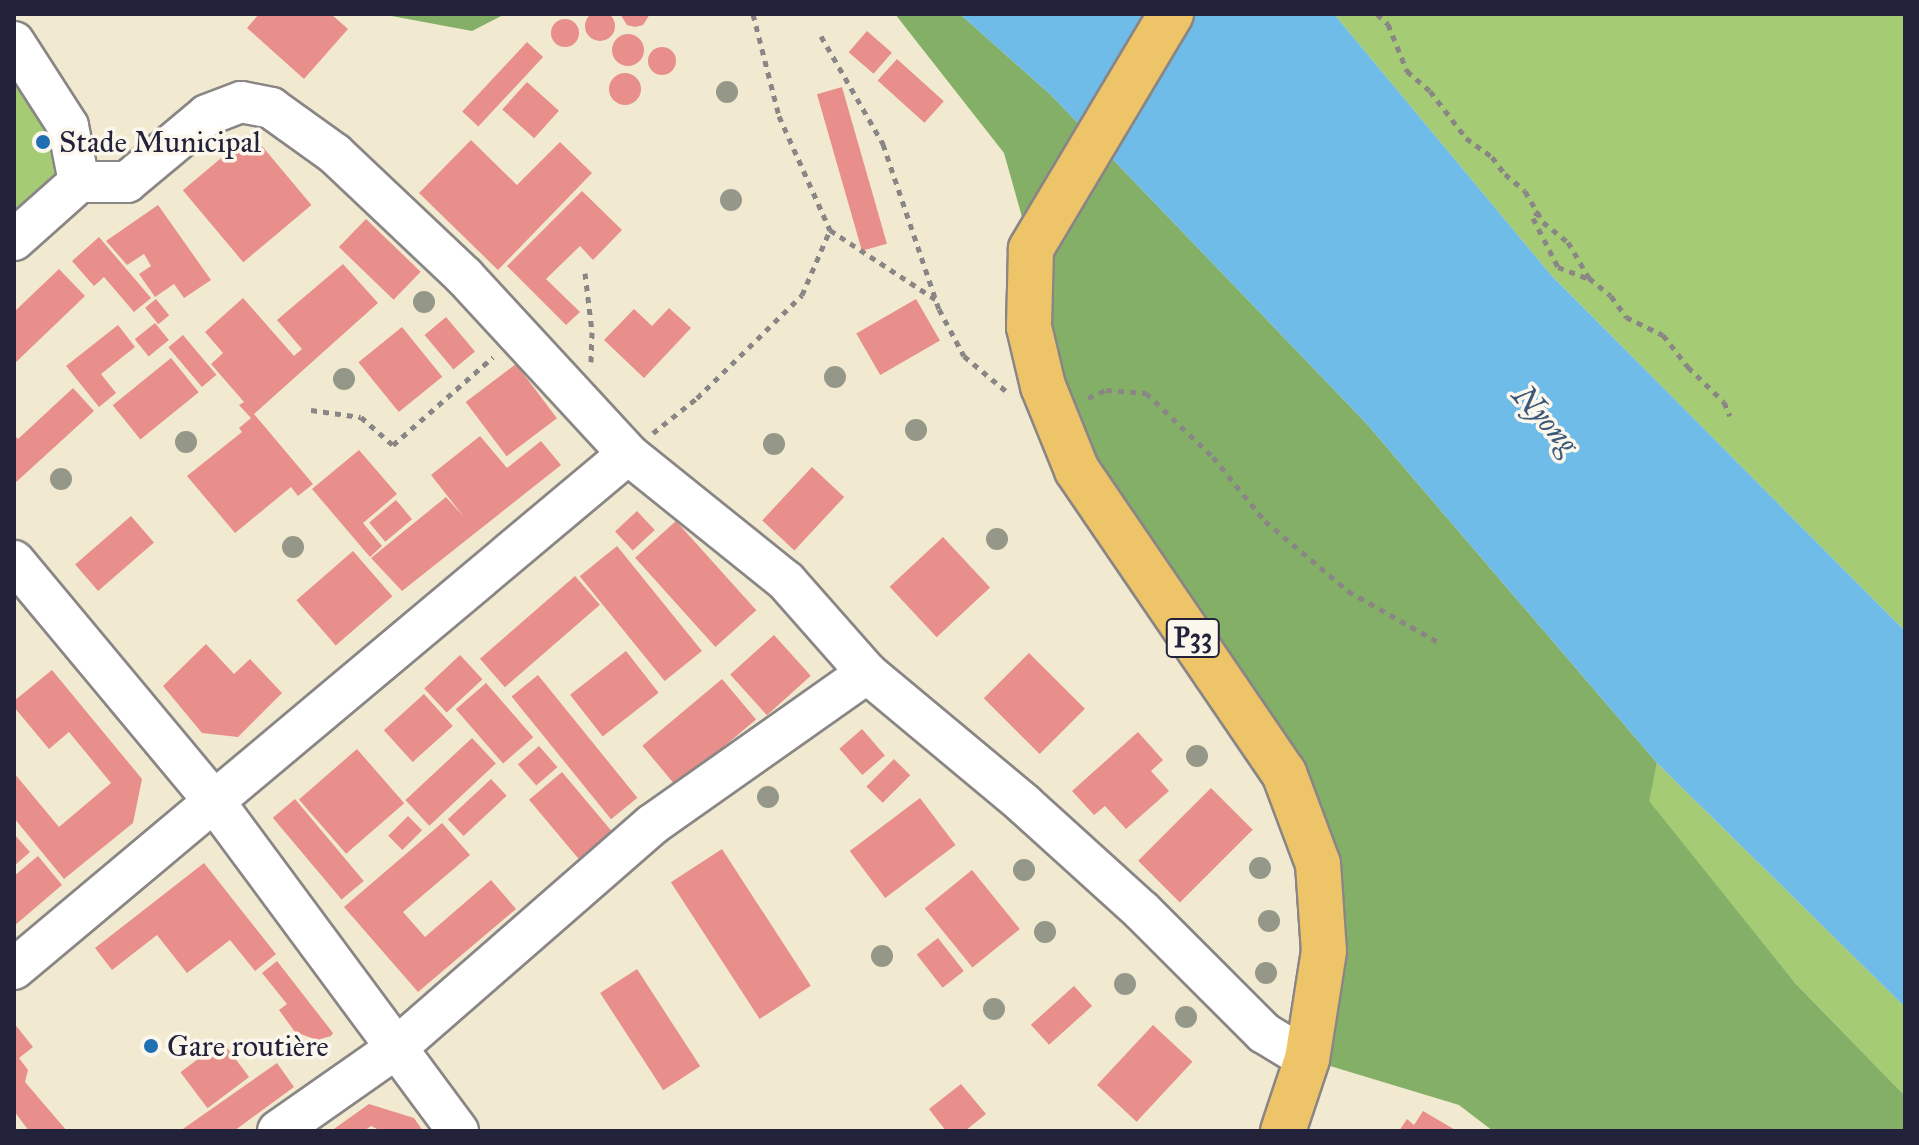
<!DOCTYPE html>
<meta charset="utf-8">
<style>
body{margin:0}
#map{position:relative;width:1919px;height:1145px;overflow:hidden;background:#f1ead1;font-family:"IM FELL Great Primer",serif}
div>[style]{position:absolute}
.green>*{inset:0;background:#a5cb75}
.forest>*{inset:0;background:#84af66}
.water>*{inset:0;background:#6fbce9}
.building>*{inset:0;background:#e88f8c;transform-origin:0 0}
.round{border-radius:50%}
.path>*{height:5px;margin-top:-2.5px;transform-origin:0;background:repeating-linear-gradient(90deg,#8a8686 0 6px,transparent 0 12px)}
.roads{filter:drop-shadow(2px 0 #8a8686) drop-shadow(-2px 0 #8a8686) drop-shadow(0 2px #8a8686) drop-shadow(0 -2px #8a8686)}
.minor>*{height:40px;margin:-20px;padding:0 20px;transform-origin:20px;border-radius:20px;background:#fff}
.major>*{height:44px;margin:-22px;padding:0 22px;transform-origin:22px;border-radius:22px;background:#eec469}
.trees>*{width:22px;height:22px;margin:-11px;border-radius:50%;background:#959888}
.dots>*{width:22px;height:22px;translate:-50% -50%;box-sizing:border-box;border:4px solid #fbf7ec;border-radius:50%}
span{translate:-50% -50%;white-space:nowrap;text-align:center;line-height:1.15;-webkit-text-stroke:7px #fbf7ec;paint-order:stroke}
.shield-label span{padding:2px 6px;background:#fbf7ec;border:2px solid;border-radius:6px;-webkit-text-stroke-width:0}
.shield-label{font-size:28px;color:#22223b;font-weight:700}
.poi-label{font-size:30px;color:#22223b}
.left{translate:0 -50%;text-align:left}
.water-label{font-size:32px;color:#3d5878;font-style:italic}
.frame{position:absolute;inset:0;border:16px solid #22223b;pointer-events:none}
</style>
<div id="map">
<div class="green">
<i style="clip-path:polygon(1334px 14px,1905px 14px,1905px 631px,1551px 275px)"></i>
<i style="clip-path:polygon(14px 42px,79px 182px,14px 240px)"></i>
<i style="clip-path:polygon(1657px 763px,1905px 1007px,1905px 1096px,1795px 983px,1648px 801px)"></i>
</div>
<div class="forest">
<i style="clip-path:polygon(381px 14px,505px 14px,472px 31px)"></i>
<i style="clip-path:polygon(895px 14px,960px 14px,1051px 95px,1366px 423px,1657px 763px,1649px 801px,1795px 983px,1905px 1096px,1905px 1131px,1493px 1131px,1459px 1105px,1307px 1059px,1318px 865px,1077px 470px,1031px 249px,1004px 153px)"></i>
</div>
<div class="water">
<i style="clip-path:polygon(960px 14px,1334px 14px,1551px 275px,1905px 631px,1905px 1007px,1657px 763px,1366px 423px,1051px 95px)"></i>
</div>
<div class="building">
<i class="round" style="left:585px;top:11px;width:30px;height:30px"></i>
<i style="clip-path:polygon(259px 14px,331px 14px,348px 29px,304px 79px,247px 28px)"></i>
<i style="clip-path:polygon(620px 14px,650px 14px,643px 25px,635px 27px,627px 25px)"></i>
<i class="round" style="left:551px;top:19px;width:28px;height:28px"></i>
<i style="left:867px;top:31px;width:33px;height:28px;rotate:41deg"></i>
<i class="round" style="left:612px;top:34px;width:32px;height:32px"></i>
<i style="left:527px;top:42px;width:22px;height:95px;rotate:43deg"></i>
<i class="round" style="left:648px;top:47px;width:28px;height:28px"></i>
<i style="left:897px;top:59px;width:63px;height:29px;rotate:42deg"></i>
<i class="round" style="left:609px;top:73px;width:32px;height:32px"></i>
<i style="left:527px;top:82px;width:43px;height:37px;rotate:42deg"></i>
<i style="left:842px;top:87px;width:163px;height:26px;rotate:74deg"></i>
<i style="left:251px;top:133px;width:94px;height:89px;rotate:50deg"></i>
<i style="clip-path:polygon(471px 140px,517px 185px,560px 142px,592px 173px,498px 270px,419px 193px)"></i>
<i style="clip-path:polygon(582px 191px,622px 230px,593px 260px,580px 246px,546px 279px,580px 312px,566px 325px,507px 266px)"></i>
<i style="clip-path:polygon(158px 205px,211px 280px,184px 298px,174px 284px,155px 297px,139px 274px,151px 266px,144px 254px,127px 265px,106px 241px)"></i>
<i style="left:366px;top:219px;width:76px;height:39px;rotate:44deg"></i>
<i style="clip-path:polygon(99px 237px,151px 298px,134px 312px,104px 277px,94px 286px,72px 261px)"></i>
<i style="clip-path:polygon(343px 264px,378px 303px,254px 414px,313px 484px,298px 496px,291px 487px,235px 533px,187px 476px,242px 432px,239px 428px,251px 418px,239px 405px,244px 402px,211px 364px,223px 353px,205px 332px,243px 298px,294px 356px,302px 349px,277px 320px)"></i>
<i style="clip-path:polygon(59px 269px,85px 296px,14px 364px,14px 312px)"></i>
<i style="left:156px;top:299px;width:21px;height:14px;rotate:51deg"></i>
<i style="left:916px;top:299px;width:48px;height:69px;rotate:60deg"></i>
<i style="clip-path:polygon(669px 308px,691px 328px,644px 378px,604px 340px,634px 309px,652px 326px)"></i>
<i style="left:446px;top:317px;width:45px;height:28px;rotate:50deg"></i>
<i style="left:155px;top:323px;width:22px;height:26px;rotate:51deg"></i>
<i style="clip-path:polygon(118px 325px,135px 347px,101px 374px,116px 393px,99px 407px,66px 366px)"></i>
<i style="left:402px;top:327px;width:64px;height:56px;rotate:51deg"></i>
<i style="left:183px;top:335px;width:52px;height:19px;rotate:50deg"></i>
<i style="left:171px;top:358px;width:44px;height:75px;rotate:51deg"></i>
<i style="left:516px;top:364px;width:68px;height:63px;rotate:53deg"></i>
<i style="clip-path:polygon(73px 388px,94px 411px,14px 484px,14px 435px,18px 439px)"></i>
<i style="clip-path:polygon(480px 436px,507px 468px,541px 441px,561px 465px,402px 591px,371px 558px,446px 497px,464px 517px,431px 475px)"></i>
<i style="clip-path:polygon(359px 450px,397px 494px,363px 523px,382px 546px,370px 557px,312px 489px)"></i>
<i style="left:812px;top:467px;width:44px;height:73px;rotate:43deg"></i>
<i style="left:396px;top:500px;width:25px;height:35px;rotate:50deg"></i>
<i style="left:637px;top:511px;width:26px;height:30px;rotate:47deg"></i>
<i style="left:131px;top:516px;width:35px;height:74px;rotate:49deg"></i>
<i style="left:676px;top:521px;width:120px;height:55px;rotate:48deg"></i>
<i style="left:943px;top:537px;width:69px;height:73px;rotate:47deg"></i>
<i style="left:617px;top:546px;width:135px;height:48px;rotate:51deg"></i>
<i style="left:353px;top:551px;width:60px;height:75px;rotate:49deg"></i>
<i style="left:575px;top:576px;width:38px;height:126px;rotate:49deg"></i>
<i style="left:774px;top:635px;width:55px;height:59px;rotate:48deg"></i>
<i style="clip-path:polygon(206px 644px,234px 674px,250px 659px,282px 693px,238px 737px,202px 733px,163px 686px)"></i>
<i style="left:626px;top:651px;width:53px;height:71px;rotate:52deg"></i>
<i style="left:1029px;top:653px;width:79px;height:64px;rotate:45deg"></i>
<i style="left:460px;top:655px;width:33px;height:49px;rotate:47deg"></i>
<i style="clip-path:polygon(52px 670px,142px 779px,133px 823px,64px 879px,14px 818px,14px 773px,59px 827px,111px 783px,69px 732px,49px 749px,14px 707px,14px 701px)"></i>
<i style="left:538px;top:675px;width:158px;height:34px;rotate:51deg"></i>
<i style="left:722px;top:679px;width:53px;height:104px;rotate:50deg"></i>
<i style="left:486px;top:683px;width:72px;height:40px;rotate:49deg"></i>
<i style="left:424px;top:694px;width:43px;height:54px;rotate:48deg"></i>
<i style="left:862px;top:729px;width:35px;height:30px;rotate:49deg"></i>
<i style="clip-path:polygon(1138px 732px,1163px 760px,1151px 771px,1169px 791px,1126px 829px,1105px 806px,1094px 815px,1072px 791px)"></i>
<i style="left:472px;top:738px;width:35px;height:91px;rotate:47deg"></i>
<i style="left:539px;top:746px;width:28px;height:28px;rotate:49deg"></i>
<i style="left:357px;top:749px;width:72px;height:77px;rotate:49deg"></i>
<i style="left:894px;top:759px;width:23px;height:39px;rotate:45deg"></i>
<i style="left:562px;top:772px;width:77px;height:43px;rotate:50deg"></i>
<i style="left:491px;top:779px;width:23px;height:59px;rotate:47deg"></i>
<i style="left:1211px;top:788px;width:59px;height:103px;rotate:45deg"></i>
<i style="left:920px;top:798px;width:59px;height:88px;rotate:53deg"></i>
<i style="left:295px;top:799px;width:107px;height:29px;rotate:50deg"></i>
<i style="left:408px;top:816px;width:20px;height:28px;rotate:45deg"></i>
<i style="clip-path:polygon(442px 823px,470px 855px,403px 912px,425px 937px,491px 880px,516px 909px,418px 992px,344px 907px)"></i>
<i style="clip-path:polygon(14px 834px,30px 852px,14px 866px)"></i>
<i style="left:722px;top:849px;width:163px;height:61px;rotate:57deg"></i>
<i style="clip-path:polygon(38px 856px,62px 885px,14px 926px,14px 876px)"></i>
<i style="clip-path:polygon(204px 863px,276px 954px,255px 971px,230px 940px,187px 973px,157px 935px,112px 970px,95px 948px)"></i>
<i style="left:972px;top:870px;width:76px;height:61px;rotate:51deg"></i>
<i style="left:938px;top:938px;width:42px;height:27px;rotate:52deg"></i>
<i style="clip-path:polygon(277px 961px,333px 1033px,331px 1036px,317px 1040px,295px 1032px,279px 1010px,287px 1004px,262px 973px)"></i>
<i style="left:637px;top:969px;width:116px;height:44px;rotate:57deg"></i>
<i style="left:1074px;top:986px;width:27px;height:58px;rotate:48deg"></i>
<i style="clip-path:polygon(14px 1023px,33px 1047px,19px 1058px,28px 1070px,25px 1082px,67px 1131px,29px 1131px,14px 1111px)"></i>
<i style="left:1153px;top:1025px;width:54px;height:82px;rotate:43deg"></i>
<i style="left:222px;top:1041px;width:45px;height:52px;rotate:53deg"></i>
<i style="clip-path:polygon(277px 1063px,294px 1087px,234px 1131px,180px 1131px)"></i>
<i style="clip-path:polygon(961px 1084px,986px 1114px,965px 1131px,946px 1131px,929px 1109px)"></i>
<i style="clip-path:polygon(369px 1104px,414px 1118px,423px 1131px,381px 1131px,371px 1126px,364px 1131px,331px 1131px)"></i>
<i style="clip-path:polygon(1423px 1111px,1457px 1131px,1399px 1131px,1407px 1119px,1414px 1125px)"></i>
</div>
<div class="path">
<i style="left:753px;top:14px;width:105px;rotate:75.7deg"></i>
<i style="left:779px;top:116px;width:125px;rotate:65.9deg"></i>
<i style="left:830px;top:230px;width:126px;rotate:33.3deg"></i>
<i style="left:1377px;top:14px;width:15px;rotate:42deg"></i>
<i style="left:1388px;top:24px;width:51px;rotate:68deg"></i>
<i style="left:1407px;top:71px;width:30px;rotate:41deg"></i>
<i style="left:1430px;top:91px;width:59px;rotate:52.5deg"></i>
<i style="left:1466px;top:138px;width:32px;rotate:36deg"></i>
<i style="left:1492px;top:157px;width:21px;rotate:53deg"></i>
<i style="left:1505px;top:174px;width:26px;rotate:40deg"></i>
<i style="left:1525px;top:191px;width:36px;rotate:60deg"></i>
<i style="left:1543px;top:222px;width:32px;rotate:39deg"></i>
<i style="left:1568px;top:242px;width:42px;rotate:59.7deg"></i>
<i style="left:1589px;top:278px;width:28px;rotate:39deg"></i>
<i style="left:1611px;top:296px;width:26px;rotate:54deg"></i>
<i style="left:1626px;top:317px;width:41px;rotate:25.9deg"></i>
<i style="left:1663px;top:335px;width:41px;rotate:52deg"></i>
<i style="left:1688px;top:367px;width:50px;rotate:44.2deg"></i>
<i style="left:1724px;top:402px;width:15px;rotate:67deg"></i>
<i style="left:821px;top:36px;width:125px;rotate:60.1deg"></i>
<i style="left:883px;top:144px;width:174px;rotate:71.3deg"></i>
<i style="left:939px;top:309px;width:53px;rotate:62deg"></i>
<i style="left:964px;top:356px;width:55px;rotate:39.8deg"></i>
<i style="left:1539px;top:211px;width:9px;rotate:131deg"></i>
<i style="left:1533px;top:218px;width:55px;rotate:63deg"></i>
<i style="left:1558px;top:267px;width:34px;rotate:21deg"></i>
<i style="left:585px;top:273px;width:59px;rotate:83.2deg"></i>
<i style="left:592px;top:332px;width:30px;rotate:92deg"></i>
<i style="left:1088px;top:398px;width:20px;rotate:-24deg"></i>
<i style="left:1106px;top:390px;width:40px;rotate:4.3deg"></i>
<i style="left:1146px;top:393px;width:93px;rotate:43.7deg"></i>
<i style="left:1213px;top:457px;width:82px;rotate:50.9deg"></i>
<i style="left:1265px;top:521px;width:109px;rotate:40.1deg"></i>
<i style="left:1348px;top:591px;width:103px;rotate:29.5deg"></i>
<i style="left:311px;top:410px;width:50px;rotate:8deg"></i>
<i style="left:361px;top:417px;width:43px;rotate:41.2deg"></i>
<i style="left:393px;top:445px;width:133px;rotate:-41.3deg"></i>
<i style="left:653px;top:433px;width:56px;rotate:-38.5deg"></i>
<i style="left:697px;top:398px;width:147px;rotate:-44.4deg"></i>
<i style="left:802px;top:295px;width:71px;rotate:-66.7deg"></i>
<i style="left:872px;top:1131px;width:3px"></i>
</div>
<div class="roads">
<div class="minor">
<i style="left:14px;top:42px;width:100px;rotate:57.3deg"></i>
<i style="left:68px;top:126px;width:57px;rotate:78.9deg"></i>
<i style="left:14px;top:240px;width:87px;rotate:-41.7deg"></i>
<i style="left:79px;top:182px;width:48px"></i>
<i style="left:127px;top:182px;width:104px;rotate:-39.9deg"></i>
<i style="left:207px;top:115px;width:36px;rotate:-21deg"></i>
<i style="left:241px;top:102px;width:31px;rotate:11deg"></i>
<i style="left:271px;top:108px;width:79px;rotate:35.7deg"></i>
<i style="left:335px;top:154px;width:178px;rotate:43.4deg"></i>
<i style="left:464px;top:276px;width:242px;rotate:47.3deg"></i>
<i style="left:628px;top:454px;width:203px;rotate:38.8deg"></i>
<i style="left:786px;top:581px;width:123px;rotate:48.6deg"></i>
<i style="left:867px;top:673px;width:204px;rotate:39.8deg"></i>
<i style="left:1024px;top:804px;width:159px;rotate:42.2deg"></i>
<i style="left:1142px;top:911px;width:173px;rotate:45deg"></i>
<i style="left:1264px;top:1033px;width:50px;rotate:31.2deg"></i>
<i style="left:14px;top:561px;width:311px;rotate:50.2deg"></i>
<i style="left:213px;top:800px;width:412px;rotate:53.5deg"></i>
<i style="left:14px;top:969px;width:801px;rotate:-39.99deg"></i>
<i style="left:278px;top:1131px;width:143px;rotate:-35deg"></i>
<i style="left:395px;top:1049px;width:342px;rotate:-41.1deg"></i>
<i style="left:653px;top:824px;width:262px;rotate:-35.2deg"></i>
</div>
<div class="major">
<i style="left:1171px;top:14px;width:274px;rotate:120.8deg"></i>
<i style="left:1031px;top:249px;width:78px;rotate:91.5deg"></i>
<i style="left:1029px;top:327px;width:61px;rotate:76.7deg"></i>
<i style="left:1043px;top:386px;width:91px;rotate:68deg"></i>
<i style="left:1077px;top:470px;width:367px;rotate:55.7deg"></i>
<i style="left:1284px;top:773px;width:97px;rotate:69.5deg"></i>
<i style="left:1318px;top:864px;width:87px;rotate:86.1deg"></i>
<i style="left:1324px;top:951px;width:109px;rotate:98.9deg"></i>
<i style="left:1307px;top:1059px;width:76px;rotate:108.4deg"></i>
</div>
</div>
<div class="trees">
<i style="left:727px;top:92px"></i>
<i style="left:731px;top:200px"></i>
<i style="left:424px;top:302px"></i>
<i style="left:835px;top:377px"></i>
<i style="left:344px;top:379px"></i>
<i style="left:916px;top:430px"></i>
<i style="left:186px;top:442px"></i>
<i style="left:774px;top:444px"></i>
<i style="left:61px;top:479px"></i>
<i style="left:997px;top:539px"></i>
<i style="left:293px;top:547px"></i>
<i style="left:1197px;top:756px"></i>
<i style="left:768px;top:797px"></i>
<i style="left:1260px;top:868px"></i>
<i style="left:1024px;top:870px"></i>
<i style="left:1269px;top:921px"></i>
<i style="left:1045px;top:932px"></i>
<i style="left:882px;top:956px"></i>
<i style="left:1266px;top:973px"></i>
<i style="left:1125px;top:984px"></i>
<i style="left:994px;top:1009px"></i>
<i style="left:1186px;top:1017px"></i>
</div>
<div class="dots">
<i style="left:43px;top:142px;background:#1f6fb2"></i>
<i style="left:151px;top:1046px;background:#1f6fb2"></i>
</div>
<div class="shield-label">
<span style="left:1193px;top:638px">P33</span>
</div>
<div class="poi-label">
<span class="left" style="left:59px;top:142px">Stade Municipal</span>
<span class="left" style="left:167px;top:1046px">Gare routière</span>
</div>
<div class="water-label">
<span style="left:1545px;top:420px;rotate:48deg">Nyong</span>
</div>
<div class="frame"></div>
</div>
